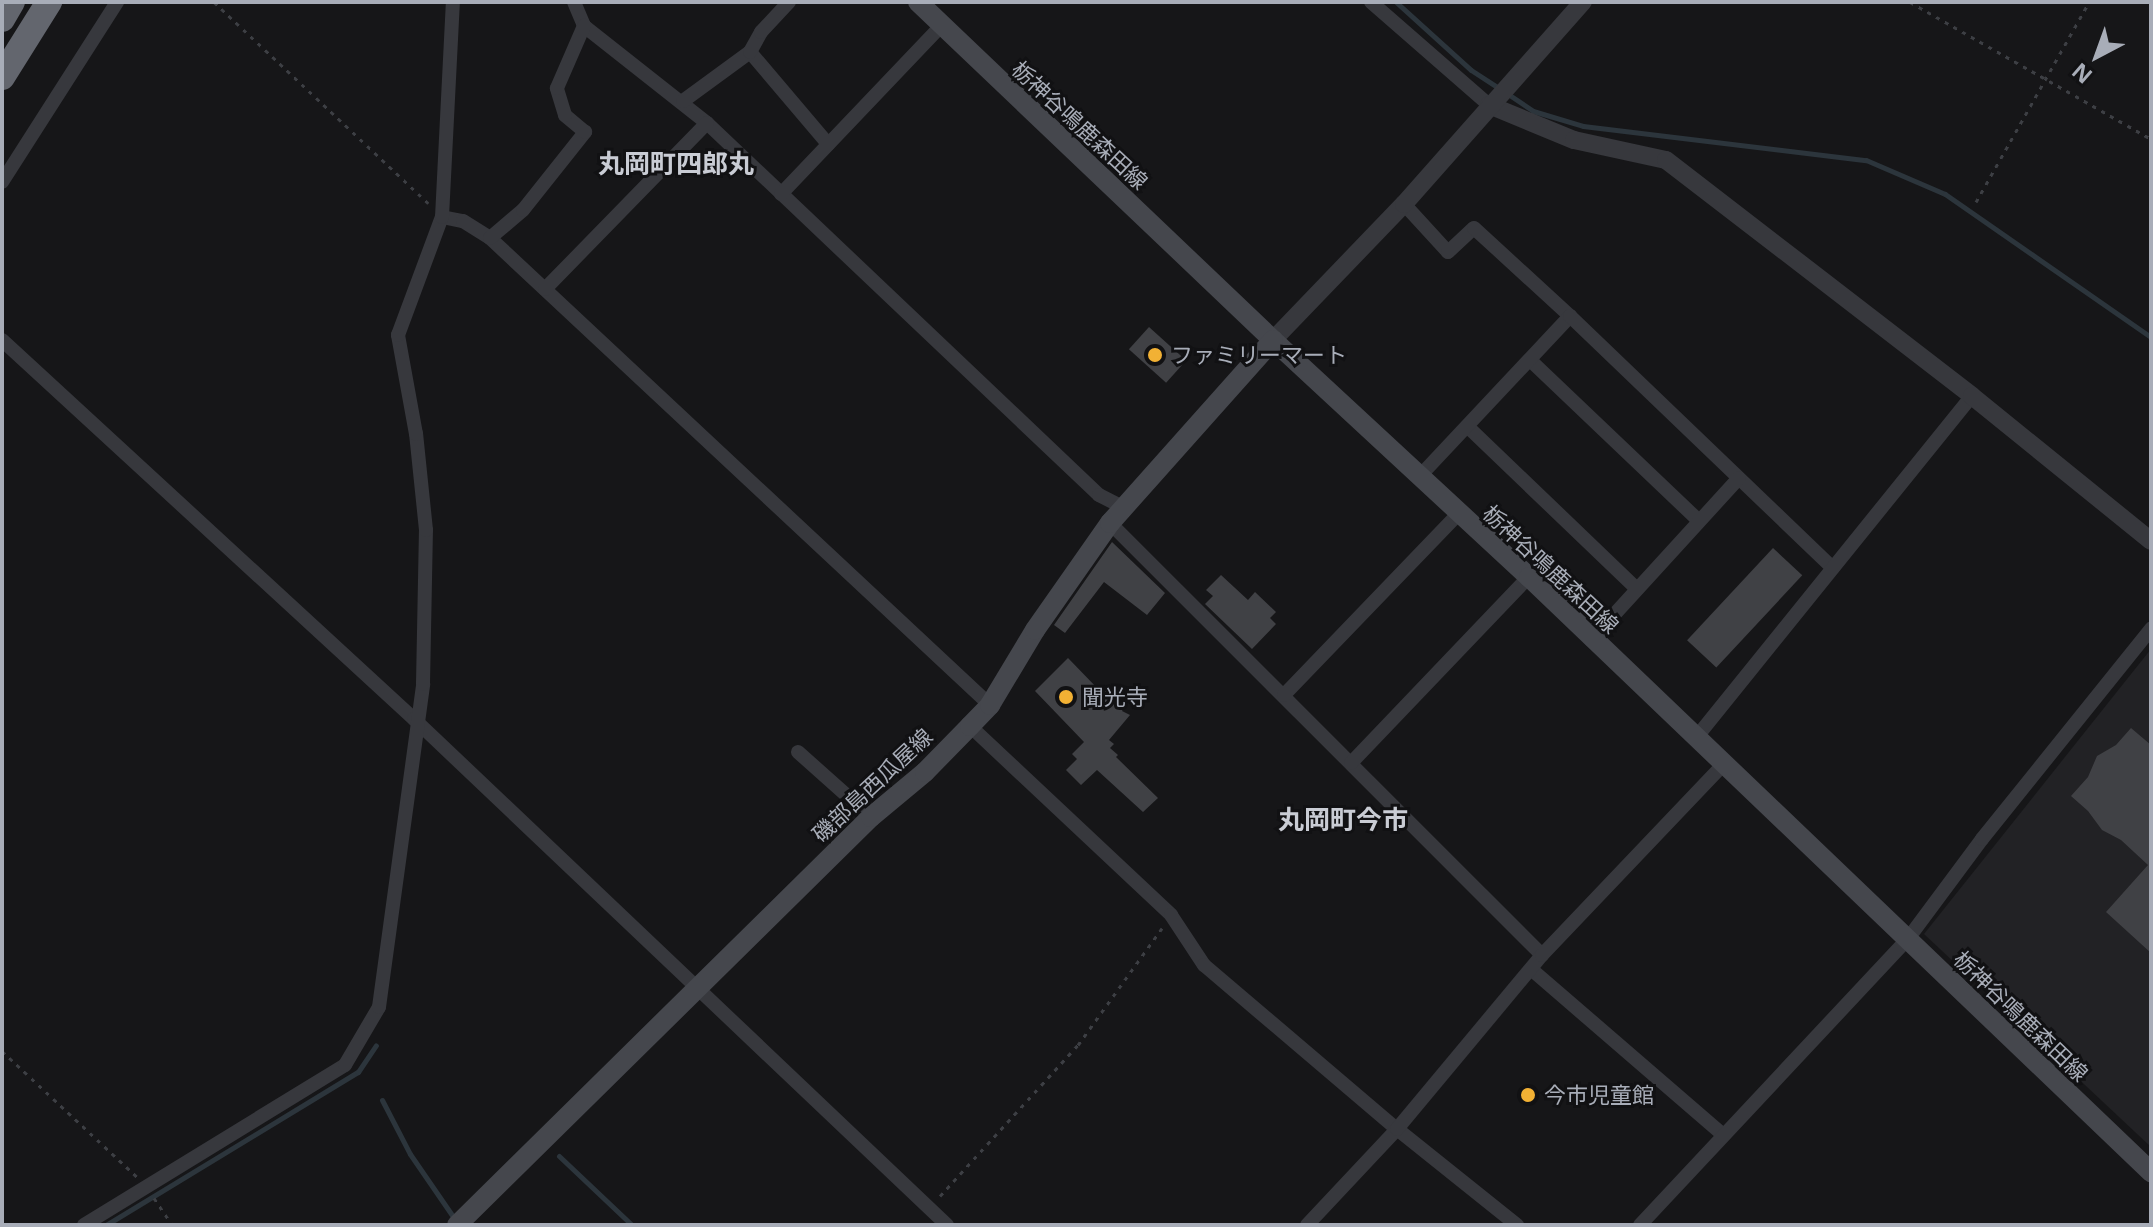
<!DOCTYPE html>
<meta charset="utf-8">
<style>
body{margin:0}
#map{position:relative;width:2153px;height:1227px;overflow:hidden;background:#161618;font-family:"Noto Sans","Noto Sans JP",sans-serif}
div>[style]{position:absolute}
.built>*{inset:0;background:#222225}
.stream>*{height:5px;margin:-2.5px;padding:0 2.5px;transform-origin:2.5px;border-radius:2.5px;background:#2c353c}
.building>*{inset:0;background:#404145;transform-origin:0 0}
.path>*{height:3px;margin-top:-1.5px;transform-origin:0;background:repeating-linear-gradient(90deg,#3d3f44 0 4px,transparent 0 10px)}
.minor>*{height:14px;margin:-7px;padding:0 7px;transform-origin:7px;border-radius:7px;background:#37383d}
.tertiary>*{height:18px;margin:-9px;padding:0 9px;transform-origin:9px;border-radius:9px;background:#37383d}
.secondary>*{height:20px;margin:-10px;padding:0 10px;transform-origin:10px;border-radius:10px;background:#45474d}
.motorway>*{height:26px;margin:-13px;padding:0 13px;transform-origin:13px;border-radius:13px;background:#63666e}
.dots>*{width:22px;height:22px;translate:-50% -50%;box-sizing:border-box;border:4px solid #111113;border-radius:50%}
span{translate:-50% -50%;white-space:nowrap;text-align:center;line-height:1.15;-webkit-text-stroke:6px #111113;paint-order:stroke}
.street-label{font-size:22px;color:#a8adb8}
.poi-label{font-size:22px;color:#a8adb8}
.left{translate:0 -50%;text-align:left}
.quarter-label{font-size:26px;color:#c9ccd4;font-weight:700}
.frame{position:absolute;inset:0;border:4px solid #a8adb8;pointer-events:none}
.north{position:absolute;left:2057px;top:16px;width:80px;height:80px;-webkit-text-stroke:6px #111113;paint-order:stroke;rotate:221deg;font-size:22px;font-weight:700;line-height:32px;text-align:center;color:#a8adb8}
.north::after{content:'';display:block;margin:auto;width:28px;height:36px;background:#a8adb8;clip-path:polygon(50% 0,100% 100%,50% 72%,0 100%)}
</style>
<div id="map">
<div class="built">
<i style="clip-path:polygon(2151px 649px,2151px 1147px,1924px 934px)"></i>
</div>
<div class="stream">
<i style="left:1396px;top:2px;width:101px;rotate:42.2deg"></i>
<i style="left:1471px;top:70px;width:35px;rotate:33deg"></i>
<i style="left:1508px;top:94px;width:30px;rotate:34deg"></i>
<i style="left:1533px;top:111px;width:52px;rotate:16.7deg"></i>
<i style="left:1583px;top:126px;width:285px;rotate:6.9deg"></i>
<i style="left:1866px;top:160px;width:86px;rotate:23.3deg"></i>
<i style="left:1945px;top:194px;width:251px;rotate:34.8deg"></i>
<i style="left:382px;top:1100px;width:61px;rotate:62.6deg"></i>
<i style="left:410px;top:1154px;width:81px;rotate:55.5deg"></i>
<i style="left:559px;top:1156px;width:100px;rotate:43.4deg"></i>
<i style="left:106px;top:1225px;width:295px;rotate:-31.3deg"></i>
<i style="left:358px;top:1072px;width:32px;rotate:-56deg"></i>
</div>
<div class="building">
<i style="left:1149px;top:327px;width:50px;height:30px;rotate:42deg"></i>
<i style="clip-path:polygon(1112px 542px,1165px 593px,1147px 615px,1104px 582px,1065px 633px,1054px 625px)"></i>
<i style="left:1773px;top:548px;width:40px;height:126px;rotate:43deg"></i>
<i style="clip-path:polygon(1221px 575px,1248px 600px,1255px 592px,1276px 612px,1270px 618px,1276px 624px,1252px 649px,1205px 604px,1213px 596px,1206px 590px)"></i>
<i style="clip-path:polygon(1068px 658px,1100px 691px,1105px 686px,1125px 705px,1122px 711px,1130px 715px,1109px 740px,1114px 744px,1110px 748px,1118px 755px,1116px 757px,1158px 798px,1143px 812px,1097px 770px,1081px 785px,1066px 770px,1077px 759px,1072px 754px,1084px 742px,1035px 691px)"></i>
<i style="clip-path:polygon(2131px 728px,2151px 745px,2151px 953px,2106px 912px,2148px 865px,2121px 840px,2102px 830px,2088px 811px,2071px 796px,2088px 777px,2097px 756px,2116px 745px)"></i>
</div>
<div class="path">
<i style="left:214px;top:2px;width:294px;rotate:43.2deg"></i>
<i style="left:1910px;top:2px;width:277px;rotate:29.6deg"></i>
<i style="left:1976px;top:202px;width:230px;rotate:-60.5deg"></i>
<i style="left:2px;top:1051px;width:185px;rotate:43deg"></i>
<i style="left:940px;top:1196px;width:205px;rotate:-47.6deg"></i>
<i style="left:1078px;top:1045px;width:144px;rotate:-54.3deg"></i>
<i style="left:154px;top:1198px;width:32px;rotate:56deg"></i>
</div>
<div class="minor">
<i style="left:574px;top:2px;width:26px;rotate:67deg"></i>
<i style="left:584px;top:26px;width:157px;rotate:38.3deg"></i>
<i style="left:707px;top:123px;width:540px;rotate:43.5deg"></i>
<i style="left:1099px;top:495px;width:27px;rotate:27deg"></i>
<i style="left:1371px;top:2px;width:157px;rotate:41.1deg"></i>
<i style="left:750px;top:52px;width:121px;rotate:49.7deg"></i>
<i style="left:683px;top:101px;width:83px;rotate:-36.2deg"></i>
<i style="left:750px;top:52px;width:23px;rotate:-61deg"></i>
<i style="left:761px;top:32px;width:41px;rotate:-47deg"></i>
<i style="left:2px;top:182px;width:214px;rotate:-57.4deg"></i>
<i style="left:781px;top:194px;width:232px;rotate:-46.4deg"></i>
<i style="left:1404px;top:204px;width:65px;rotate:47.5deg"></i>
<i style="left:1448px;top:252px;width:35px;rotate:-43deg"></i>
<i style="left:1474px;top:228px;width:130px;rotate:42.5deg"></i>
<i style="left:442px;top:217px;width:21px;rotate:11deg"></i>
<i style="left:463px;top:221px;width:32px;rotate:32deg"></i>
<i style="left:490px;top:238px;width:684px;rotate:43.05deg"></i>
<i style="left:490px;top:238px;width:43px;rotate:-40.3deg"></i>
<i style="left:523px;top:210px;width:100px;rotate:-51.5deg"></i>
<i style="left:585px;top:132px;width:26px;rotate:-140deg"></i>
<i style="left:565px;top:115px;width:28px;rotate:-107deg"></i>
<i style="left:557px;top:88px;width:68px;rotate:-66.5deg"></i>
<i style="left:545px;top:289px;width:232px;rotate:-45.7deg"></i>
<i style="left:2px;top:340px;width:560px;rotate:42.61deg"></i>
<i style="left:414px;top:719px;width:735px;rotate:43.51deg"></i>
<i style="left:1530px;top:360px;width:233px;rotate:43.6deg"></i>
<i style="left:1468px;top:427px;width:234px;rotate:43.8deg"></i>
<i style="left:1419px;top:477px;width:221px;rotate:-46.8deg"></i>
<i style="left:1570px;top:316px;width:364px;rotate:43.8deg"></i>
<i style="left:1110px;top:523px;width:611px;rotate:45deg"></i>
<i style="left:1591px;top:640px;width:219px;rotate:-47.6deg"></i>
<i style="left:1284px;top:695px;width:251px;rotate:-46.1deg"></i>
<i style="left:970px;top:726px;width:276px;rotate:43.2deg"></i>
<i style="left:1171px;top:915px;width:60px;rotate:56.6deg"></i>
<i style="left:1204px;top:965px;width:253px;rotate:40.4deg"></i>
<i style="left:1397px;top:1129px;width:154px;rotate:38.7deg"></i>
<i style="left:1695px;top:739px;width:441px;rotate:-51.1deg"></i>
<i style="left:798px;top:752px;width:98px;rotate:41.7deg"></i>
<i style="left:1351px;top:763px;width:257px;rotate:-46.3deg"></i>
<i style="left:1531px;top:969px;width:254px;rotate:40.8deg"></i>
<i style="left:84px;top:1225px;width:306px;rotate:-31.5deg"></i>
<i style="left:345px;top:1065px;width:67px;rotate:-59.6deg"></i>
<i style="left:379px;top:1007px;width:326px;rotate:-82.2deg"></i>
<i style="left:423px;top:684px;width:154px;rotate:-88.9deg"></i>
<i style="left:426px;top:530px;width:97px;rotate:-95.9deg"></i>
<i style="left:416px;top:434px;width:101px;rotate:-100.3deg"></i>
<i style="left:398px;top:335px;width:126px;rotate:-69.6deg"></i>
<i style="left:442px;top:217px;width:215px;rotate:-87.1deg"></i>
<i style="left:1307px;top:1225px;width:132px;rotate:-46.8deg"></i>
<i style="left:1397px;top:1129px;width:226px;rotate:-50.2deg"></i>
<i style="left:1542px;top:955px;width:262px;rotate:-46.4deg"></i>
<i style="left:1640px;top:1225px;width:391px;rotate:-46.9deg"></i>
<i style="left:1907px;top:940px;width:126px;rotate:-53.4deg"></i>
<i style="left:1982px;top:839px;width:270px;rotate:-51.2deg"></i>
</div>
<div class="tertiary">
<i style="left:1489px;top:105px;width:92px;rotate:22.4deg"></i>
<i style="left:1574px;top:140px;width:94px;rotate:12.3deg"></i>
<i style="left:1666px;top:160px;width:386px;rotate:37.6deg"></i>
<i style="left:1972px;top:396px;width:230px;rotate:39deg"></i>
<i style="left:1273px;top:340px;width:189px;rotate:-46.1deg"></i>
<i style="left:1404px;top:204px;width:270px;rotate:-48.5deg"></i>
</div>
<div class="secondary">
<i style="left:918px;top:2px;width:490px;rotate:43.6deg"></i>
<i style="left:1273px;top:340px;width:349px;rotate:42.8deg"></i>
<i style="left:1529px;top:577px;width:861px;rotate:43.73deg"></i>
<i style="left:457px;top:1225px;width:581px;rotate:-44.58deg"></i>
<i style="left:871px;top:817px;width:70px;rotate:-39.8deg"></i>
<i style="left:925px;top:772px;width:64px;rotate:-45.6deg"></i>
<i style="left:970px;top:726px;width:29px;rotate:-46deg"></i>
<i style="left:990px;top:705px;width:87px;rotate:-59deg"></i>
<i style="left:1035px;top:630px;width:131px;rotate:-55deg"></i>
<i style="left:1110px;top:523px;width:245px;rotate:-48.3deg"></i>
</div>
<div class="motorway">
<i style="left:2px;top:19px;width:20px;rotate:-60deg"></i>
<i style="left:2px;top:77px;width:89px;rotate:-57.9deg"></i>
</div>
<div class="dots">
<i style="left:1155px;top:355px;background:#f2b134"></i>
<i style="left:1066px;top:697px;background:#f2b134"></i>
<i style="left:1528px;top:1095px;background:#f2b134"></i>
</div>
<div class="street-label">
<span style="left:1080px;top:125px;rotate:43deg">栃神谷鳴鹿森田線</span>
<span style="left:1551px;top:569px;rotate:43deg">栃神谷鳴鹿森田線</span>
<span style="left:872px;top:785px;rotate:-43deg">磯部島西瓜屋線</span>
<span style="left:2021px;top:1016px;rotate:44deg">栃神谷鳴鹿森田線</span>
</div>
<div class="poi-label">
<span class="left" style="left:1171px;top:355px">ファミリーマート</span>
<span class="left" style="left:1082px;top:697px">聞光寺</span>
<span class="left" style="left:1544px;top:1095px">今市児童館</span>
</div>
<div class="quarter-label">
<span style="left:676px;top:164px">丸岡町四郎丸</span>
<span style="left:1343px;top:820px">丸岡町今市</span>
</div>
<div class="frame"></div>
<div class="north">N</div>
</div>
